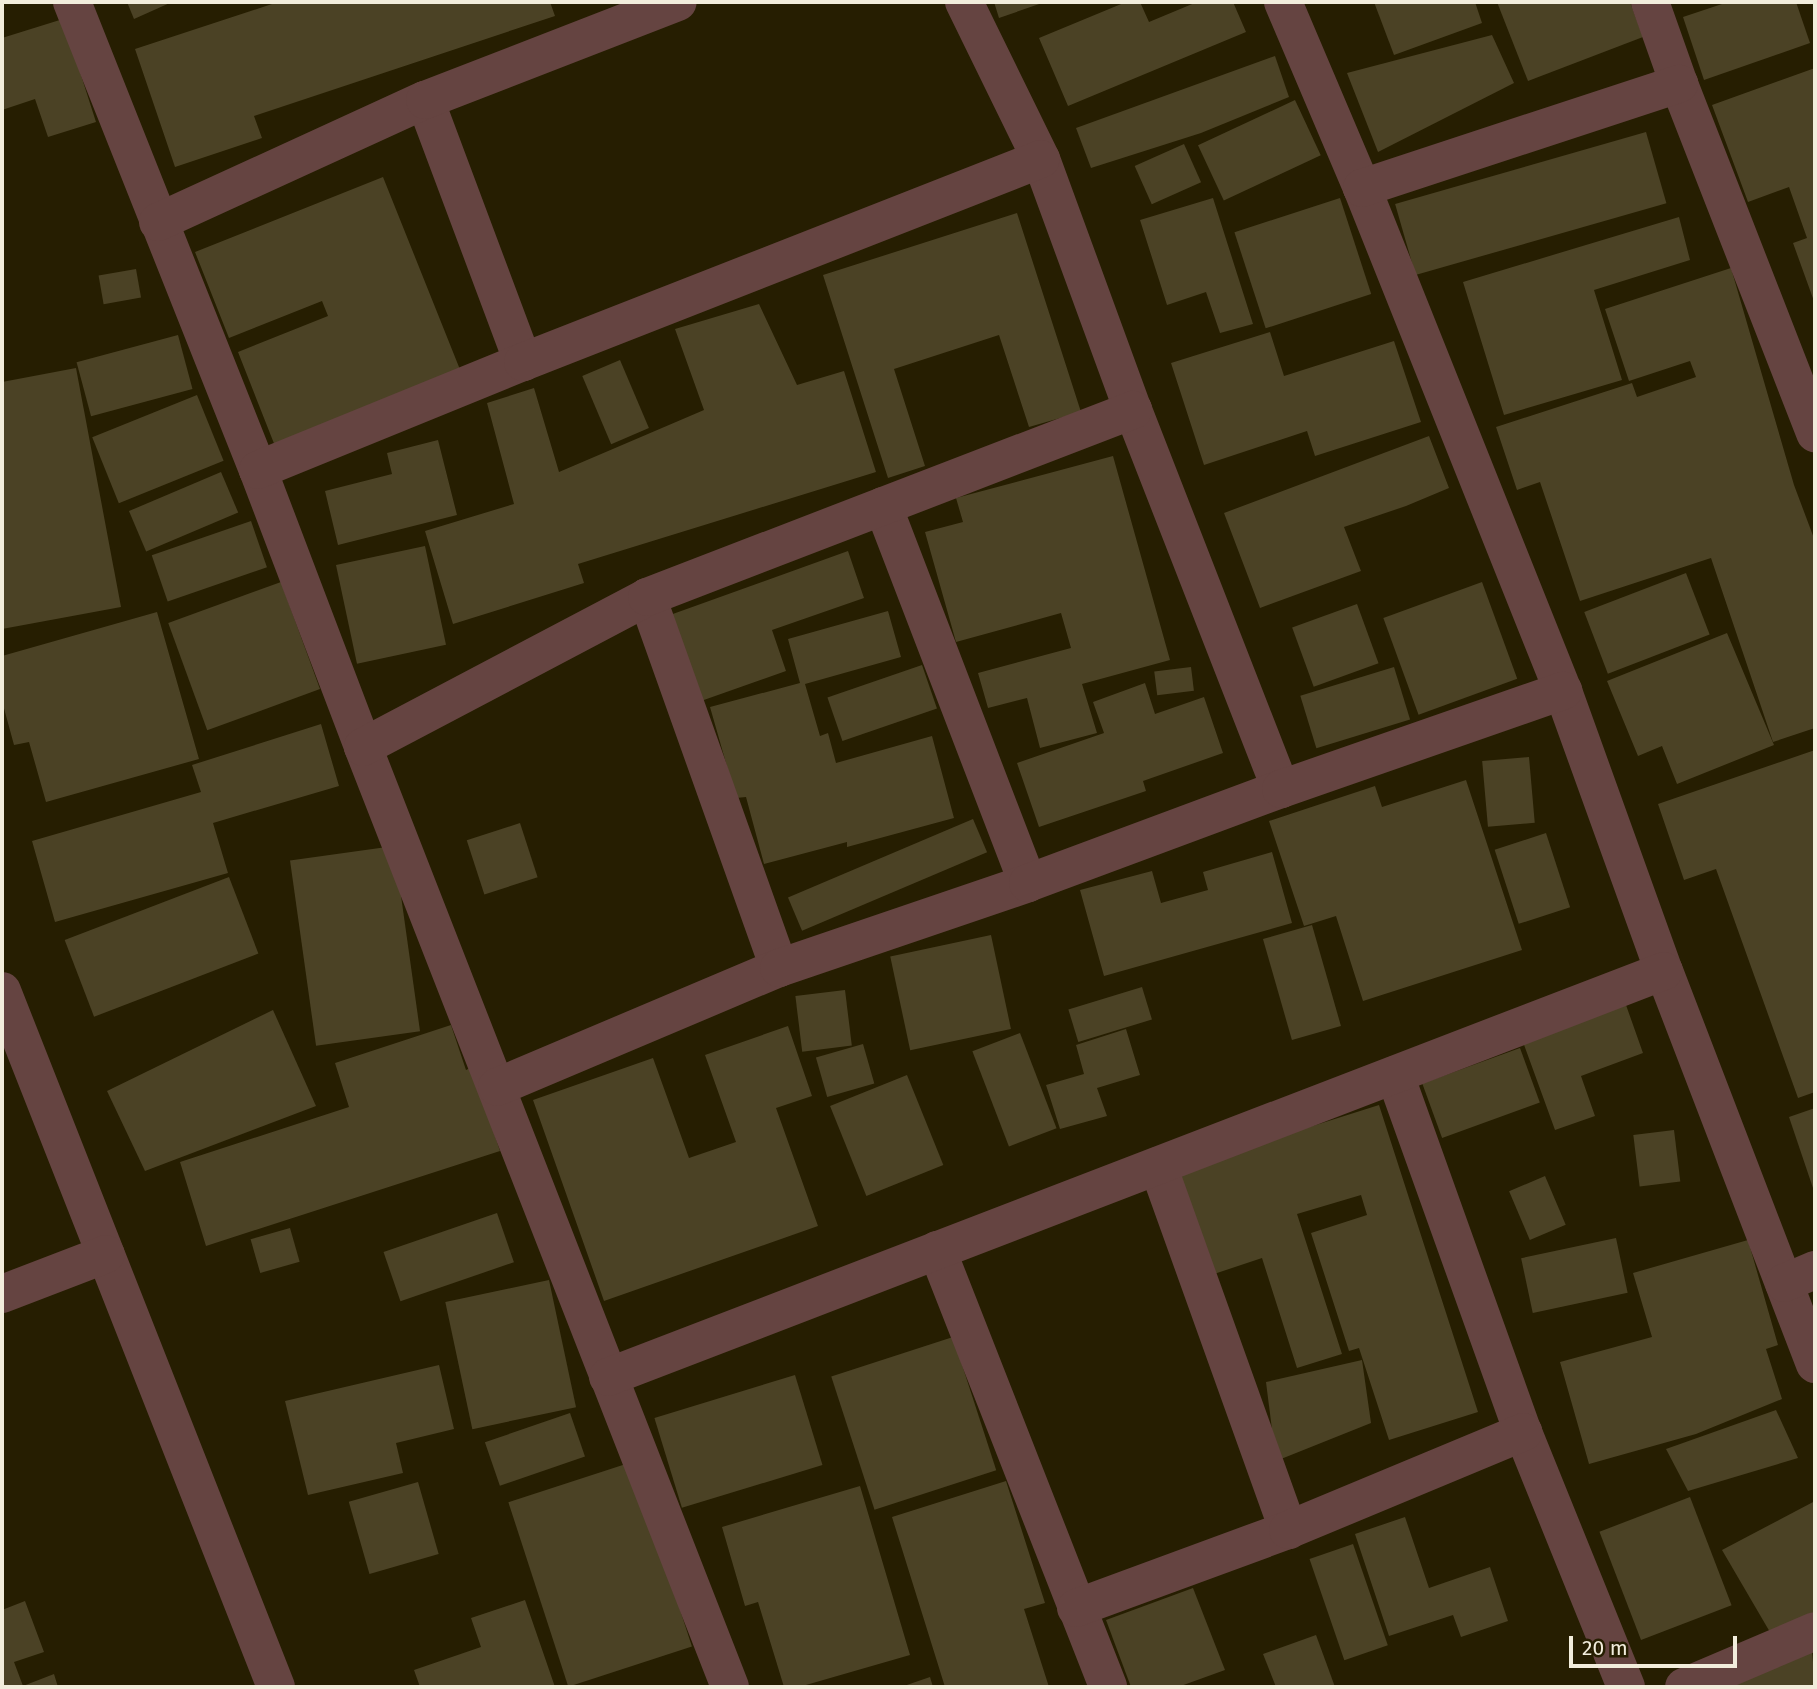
<!DOCTYPE html>
<style>
body{margin:0}
#map{position:relative;width:1817px;height:1689px;overflow:hidden;background:#261e01;font-family:"Fira Sans",sans-serif}
div>[style]{position:absolute}
.building>*{inset:0;background:#4b4225;transform-origin:0 0}
.minor>*{height:38px;margin:-19px;padding:0 19px;transform-origin:19px;border-radius:19px;background:#654441}
span{translate:-50% -50%;white-space:nowrap;text-align:center;line-height:1.15;-webkit-text-stroke:5px #261e01;paint-order:stroke}
.frame{position:absolute;inset:0;border:4px solid #f2eddc;pointer-events:none}
.scale{position:absolute;left:1569px;top:1636px;width:168px;height:32px;box-sizing:border-box;border:4px solid #f2eddc;border-top:0;padding-left:9px;font-size:21px;line-height:24px;white-space:nowrap;color:#f2eddc;-webkit-text-stroke:5px #261e01;paint-order:stroke}
</style>
<div id="map">
<div class="building">
<i style="clip-path:polygon(127px 2px,172px 2px,134px 19px)"></i>
<i style="clip-path:polygon(278px 2px,550px 2px,555px 16px,254px 116px,262px 138px,175px 167px,135px 49px)"></i>
<i style="clip-path:polygon(994px 2px,1045px 2px,999px 18px)"></i>
<i style="clip-path:polygon(1126px 2px,1140px 2px,1149px 22px,1197px 2px,1233px 2px,1246px 32px,1068px 106px,1039px 38px)"></i>
<i style="clip-path:polygon(1374px 2px,1475px 2px,1482px 23px,1394px 55px)"></i>
<i style="clip-path:polygon(1497px 2px,1630px 2px,1643px 37px,1528px 81px)"></i>
<i style="clip-path:polygon(1728px 2px,1796px 2px,1810px 43px,1704px 80px,1683px 17px)"></i>
<i style="clip-path:polygon(63px 19px,96px 122px,48px 137px,35px 99px,2px 110px,2px 38px)"></i>
<i style="clip-path:polygon(1492px 35px,1514px 83px,1378px 152px,1347px 73px)"></i>
<i style="clip-path:polygon(1275px 56px,1289px 97px,1201px 133px,1091px 168px,1076px 128px)"></i>
<i style="clip-path:polygon(1815px 68px,1815px 304px,1793px 243px,1807px 238px,1789px 187px,1748px 202px,1712px 105px)"></i>
<i style="left:1295px;top:100px;width:61px;height:107px;rotate:65deg"></i>
<i style="left:1646px;top:132px;width:74px;height:261px;rotate:74deg"></i>
<i style="left:1184px;top:144px;width:42px;height:54px;rotate:66deg"></i>
<i style="clip-path:polygon(383px 177px,461px 372px,275px 446px,238px 352px,328px 316px,322px 301px,229px 338px,195px 252px)"></i>
<i style="clip-path:polygon(1213px 198px,1253px 324px,1220px 333px,1206px 292px,1167px 305px,1140px 220px)"></i>
<i style="left:1340px;top:198px;width:101px;height:111px;rotate:72deg"></i>
<i style="clip-path:polygon(1017px 213px,1081px 412px,1029px 427px,999px 335px,894px 369px,925px 466px,888px 478px,823px 275px)"></i>
<i style="clip-path:polygon(1679px 217px,1690px 260px,1594px 290px,1622px 380px,1504px 415px,1463px 282px)"></i>
<i style="clip-path:polygon(1731px 268px,1794px 485px,1815px 541px,1815px 728px,1773px 742px,1711px 558px,1580px 601px,1540px 482px,1517px 490px,1496px 427px,1632px 383px,1637px 397px,1696px 377px,1690px 361px,1629px 381px,1605px 309px)"></i>
<i style="left:136px;top:269px;width:29px;height:38px;rotate:80deg"></i>
<i style="clip-path:polygon(759px 304px,797px 385px,844px 371px,876px 472px,578px 564px,584px 583px,453px 624px,425px 531px,514px 504px,487px 403px,534px 388px,559px 472px,704px 410px,675px 329px)"></i>
<i style="clip-path:polygon(1270px 332px,1284px 376px,1394px 341px,1421px 422px,1315px 456px,1307px 431px,1204px 465px,1171px 363px)"></i>
<i style="left:178px;top:335px;width:56px;height:105px;rotate:75deg"></i>
<i style="left:620px;top:360px;width:74px;height:41px;rotate:67deg"></i>
<i style="clip-path:polygon(76px 368px,121px 607px,2px 629px,2px 382px)"></i>
<i style="left:197px;top:395px;width:71px;height:113px;rotate:68deg"></i>
<i style="clip-path:polygon(1429px 436px,1449px 488px,1406px 506px,1344px 527px,1361px 571px,1260px 608px,1224px 513px)"></i>
<i style="clip-path:polygon(438px 440px,457px 515px,338px 545px,325px 491px,392px 474px,387px 453px)"></i>
<i style="clip-path:polygon(1113px 456px,1170px 660px,1082px 684px,1097px 733px,1040px 748px,1027px 698px,988px 708px,978px 673px,1071px 648px,1061px 613px,956px 642px,925px 532px,963px 522px,956px 498px)"></i>
<i style="left:221px;top:472px;width:44px;height:100px;rotate:67deg"></i>
<i style="left:251px;top:521px;width:49px;height:105px;rotate:71deg"></i>
<i style="left:425px;top:546px;width:101px;height:91px;rotate:78deg"></i>
<i style="clip-path:polygon(848px 551px,864px 598px,772px 630px,786px 671px,701px 701px,670px 615px)"></i>
<i style="left:1686px;top:573px;width:66px;height:109px;rotate:69deg"></i>
<i style="left:281px;top:582px;width:114px;height:120px;rotate:70deg"></i>
<i style="left:1482px;top:582px;width:103px;height:105px;rotate:70deg"></i>
<i style="left:1357px;top:604px;width:63px;height:69px;rotate:70deg"></i>
<i style="clip-path:polygon(888px 611px,901px 657px,805px 684px,820px 736px,828px 733px,836px 763px,932px 736px,954px 818px,847px 847px,847px 842px,764px 864px,746px 797px,736px 798px,710px 707px,800px 683px,788px 639px)"></i>
<i style="clip-path:polygon(157px 612px,199px 759px,46px 802px,29px 742px,14px 745px,2px 701px,2px 656px)"></i>
<i style="clip-path:polygon(1727px 633px,1774px 745px,1677px 784px,1662px 746px,1638px 756px,1607px 681px)"></i>
<i style="left:922px;top:665px;width:46px;height:100px;rotate:71deg"></i>
<i style="left:1191px;top:667px;width:24px;height:37px;rotate:83deg"></i>
<i style="left:1394px;top:667px;width:55px;height:98px;rotate:73deg"></i>
<i style="clip-path:polygon(1145px 683px,1155px 714px,1204px 697px,1223px 753px,1143px 781px,1146px 791px,1039px 827px,1017px 763px,1104px 733px,1093px 702px)"></i>
<i style="clip-path:polygon(321px 724px,339px 786px,213px 823px,228px 873px,55px 922px,32px 841px,201px 792px,192px 765px)"></i>
<i style="clip-path:polygon(1815px 750px,1815px 1092px,1798px 1098px,1716px 869px,1684px 880px,1658px 804px)"></i>
<i style="left:1529px;top:757px;width:66px;height:47px;rotate:85deg"></i>
<i style="clip-path:polygon(1466px 780px,1522px 950px,1363px 1001px,1336px 916px,1304px 926px,1269px 821px,1375px 786px,1382px 807px)"></i>
<i style="left:973px;top:819px;width:36px;height:201px;rotate:67deg"></i>
<i style="left:520px;top:823px;width:57px;height:56px;rotate:72deg"></i>
<i style="left:1546px;top:833px;width:78px;height:54px;rotate:72deg"></i>
<i style="left:394px;top:846px;width:187px;height:105px;rotate:82deg"></i>
<i style="clip-path:polygon(1272px 852px,1292px 923px,1104px 976px,1080px 890px,1152px 871px,1161px 903px,1208px 890px,1203px 872px)"></i>
<i style="left:229px;top:877px;width:82px;height:176px;rotate:69deg"></i>
<i style="left:1312px;top:925px;width:105px;height:51px;rotate:74deg"></i>
<i style="left:991px;top:935px;width:96px;height:103px;rotate:78deg"></i>
<i style="left:1142px;top:987px;width:34px;height:77px;rotate:73deg"></i>
<i style="left:845px;top:990px;width:56px;height:50px;rotate:83deg"></i>
<i style="clip-path:polygon(1626px 1005px,1643px 1053px,1581px 1076px,1595px 1116px,1555px 1130px,1523px 1042px)"></i>
<i style="clip-path:polygon(273px 1010px,316px 1106px,145px 1171px,107px 1091px)"></i>
<i style="clip-path:polygon(451px 1025px,466px 1070px,472px 1067px,500px 1151px,206px 1246px,180px 1162px,349px 1107px,335px 1063px)"></i>
<i style="clip-path:polygon(788px 1026px,812px 1096px,776px 1108px,818px 1226px,604px 1301px,533px 1100px,653px 1058px,689px 1158px,736px 1142px,705px 1055px)"></i>
<i style="clip-path:polygon(1126px 1029px,1140px 1075px,1097px 1088px,1107px 1116px,1060px 1129px,1046px 1085px,1084px 1074px,1076px 1045px)"></i>
<i style="left:1020px;top:1033px;width:102px;height:51px;rotate:69deg"></i>
<i style="left:863px;top:1044px;width:41px;height:49px;rotate:74deg"></i>
<i style="left:1520px;top:1048px;width:58px;height:104px;rotate:70deg"></i>
<i style="left:907px;top:1075px;width:97px;height:83px;rotate:68deg"></i>
<i style="clip-path:polygon(1379px 1105px,1478px 1412px,1389px 1440px,1359px 1348px,1349px 1351px,1311px 1233px,1367px 1215px,1361px 1195px,1297px 1214px,1342px 1354px,1297px 1368px,1262px 1258px,1211px 1275px,1177px 1169px)"></i>
<i style="clip-path:polygon(1815px 1108px,1815px 1194px,1789px 1117px)"></i>
<i style="left:1674px;top:1130px;width:52px;height:41px;rotate:83deg"></i>
<i style="left:1545px;top:1176px;width:53px;height:39px;rotate:67deg"></i>
<i style="left:497px;top:1213px;width:52px;height:120px;rotate:71deg"></i>
<i style="left:290px;top:1228px;width:35px;height:41px;rotate:74deg"></i>
<i style="left:1616px;top:1238px;width:56px;height:97px;rotate:78deg"></i>
<i style="clip-path:polygon(1748px 1240px,1778px 1345px,1766px 1349px,1782px 1399px,1696px 1434px,1589px 1464px,1560px 1362px,1652px 1337px,1633px 1273px)"></i>
<i style="left:549px;top:1280px;width:130px;height:106px;rotate:78deg"></i>
<i style="left:953px;top:1337px;width:140px;height:128px;rotate:72deg"></i>
<i style="clip-path:polygon(1362px 1360px,1371px 1423px,1276px 1461px,1266px 1382px)"></i>
<i style="clip-path:polygon(439px 1365px,454px 1429px,396px 1443px,403px 1473px,308px 1495px,285px 1401px)"></i>
<i style="left:795px;top:1375px;width:94px;height:147px;rotate:73deg"></i>
<i style="clip-path:polygon(1776px 1410px,1798px 1458px,1688px 1491px,1666px 1449px)"></i>
<i style="left:570px;top:1413px;width:46px;height:90px;rotate:71deg"></i>
<i style="left:632px;top:1462px;width:194px;height:130px;rotate:72deg"></i>
<i style="clip-path:polygon(1006px 1481px,1045px 1603px,1024px 1609px,1049px 1687px,945px 1687px,892px 1517px)"></i>
<i style="left:418px;top:1482px;width:75px;height:72px;rotate:74deg"></i>
<i style="clip-path:polygon(860px 1486px,910px 1655px,799px 1687px,784px 1687px,758px 1602px,745px 1606px,722px 1527px)"></i>
<i style="left:1690px;top:1497px;width:116px;height:97px;rotate:69deg"></i>
<i style="clip-path:polygon(1815px 1501px,1815px 1622px,1774px 1639px,1722px 1550px)"></i>
<i style="clip-path:polygon(1405px 1517px,1429px 1588px,1490px 1567px,1508px 1621px,1461px 1637px,1453px 1615px,1389px 1636px,1355px 1534px)"></i>
<i style="left:1353px;top:1544px;width:107px;height:46px;rotate:71deg"></i>
<i style="clip-path:polygon(1193px 1588px,1225px 1670px,1178px 1687px,1131px 1687px,1106px 1620px)"></i>
<i style="clip-path:polygon(525px 1600px,555px 1687px,420px 1687px,414px 1670px,481px 1647px,471px 1618px)"></i>
<i style="clip-path:polygon(25px 1601px,44px 1652px,14px 1662px,23px 1686px,54px 1674px,58px 1687px,2px 1687px,2px 1610px)"></i>
<i style="clip-path:polygon(1316px 1635px,1335px 1687px,1276px 1687px,1263px 1654px)"></i>
<i style="clip-path:polygon(1812px 1650px,1815px 1687px,1731px 1687px)"></i>
<i style="clip-path:polygon(930px 1677px,933px 1687px,901px 1687px)"></i>
</div>
<div class="minor">
<i style="left:72px;top:2px;width:504px;rotate:68.33deg"></i>
<i style="left:258px;top:470px;width:296px;rotate:69.2deg"></i>
<i style="left:363px;top:747px;width:1009px;rotate:68.67deg"></i>
<i style="left:964px;top:2px;width:175px;rotate:63.9deg"></i>
<i style="left:1041px;top:159px;width:267px;rotate:69.9deg"></i>
<i style="left:1133px;top:410px;width:407px;rotate:68.7deg"></i>
<i style="left:1283px;top:2px;width:202px;rotate:67deg"></i>
<i style="left:1362px;top:188px;width:542px;rotate:68.22deg"></i>
<i style="left:1563px;top:691px;width:298px;rotate:70.2deg"></i>
<i style="left:1664px;top:971px;width:421px;rotate:69deg"></i>
<i style="left:1650px;top:2px;width:87px;rotate:70.5deg"></i>
<i style="left:1679px;top:84px;width:375px;rotate:68.7deg"></i>
<i style="left:425px;top:100px;width:280px;rotate:69.5deg"></i>
<i style="left:1362px;top:188px;width:334px;rotate:-18.2deg"></i>
<i style="left:158px;top:222px;width:294px;rotate:-24.6deg"></i>
<i style="left:425px;top:100px;width:271px;rotate:-21.2deg"></i>
<i style="left:258px;top:470px;width:286px;rotate:-22.2deg"></i>
<i style="left:523px;top:362px;width:556px;rotate:-21.4deg"></i>
<i style="left:883px;top:506px;width:404px;rotate:69deg"></i>
<i style="left:647px;top:597px;width:394px;rotate:70.4deg"></i>
<i style="left:363px;top:747px;width:321px;rotate:-27.8deg"></i>
<i style="left:647px;top:597px;width:521px;rotate:-21.05deg"></i>
<i style="left:2px;top:991px;width:748px;rotate:68.51deg"></i>
<i style="left:1395px;top:1075px;width:379px;rotate:70.3deg"></i>
<i style="left:1523px;top:1432px;width:275px;rotate:68deg"></i>
<i style="left:497px;top:1087px;width:306px;rotate:-22.9deg"></i>
<i style="left:779px;top:968px;width:263px;rotate:-18.8deg"></i>
<i style="left:1028px;top:883px;width:270px;rotate:-20.4deg"></i>
<i style="left:1281px;top:789px;width:299px;rotate:-19.2deg"></i>
<i style="left:1158px;top:1166px;width:387px;rotate:70.3deg"></i>
<i style="left:937px;top:1250px;width:469px;rotate:68.6deg"></i>
<i style="left:1784px;top:1283px;width:34px;rotate:-23deg"></i>
<i style="left:2px;top:1294px;width:111px;rotate:-21deg"></i>
<i style="left:608px;top:1377px;width:1131px;rotate:-21.03deg"></i>
<i style="left:1076px;top:1608px;width:226px;rotate:-20.2deg"></i>
<i style="left:1288px;top:1530px;width:255px;rotate:-22.6deg"></i>
<i style="left:1684px;top:1687px;width:142px;rotate:-23.1deg"></i>
</div>
<div class="frame"></div>
<div class="scale">20 m</div>
</div>
